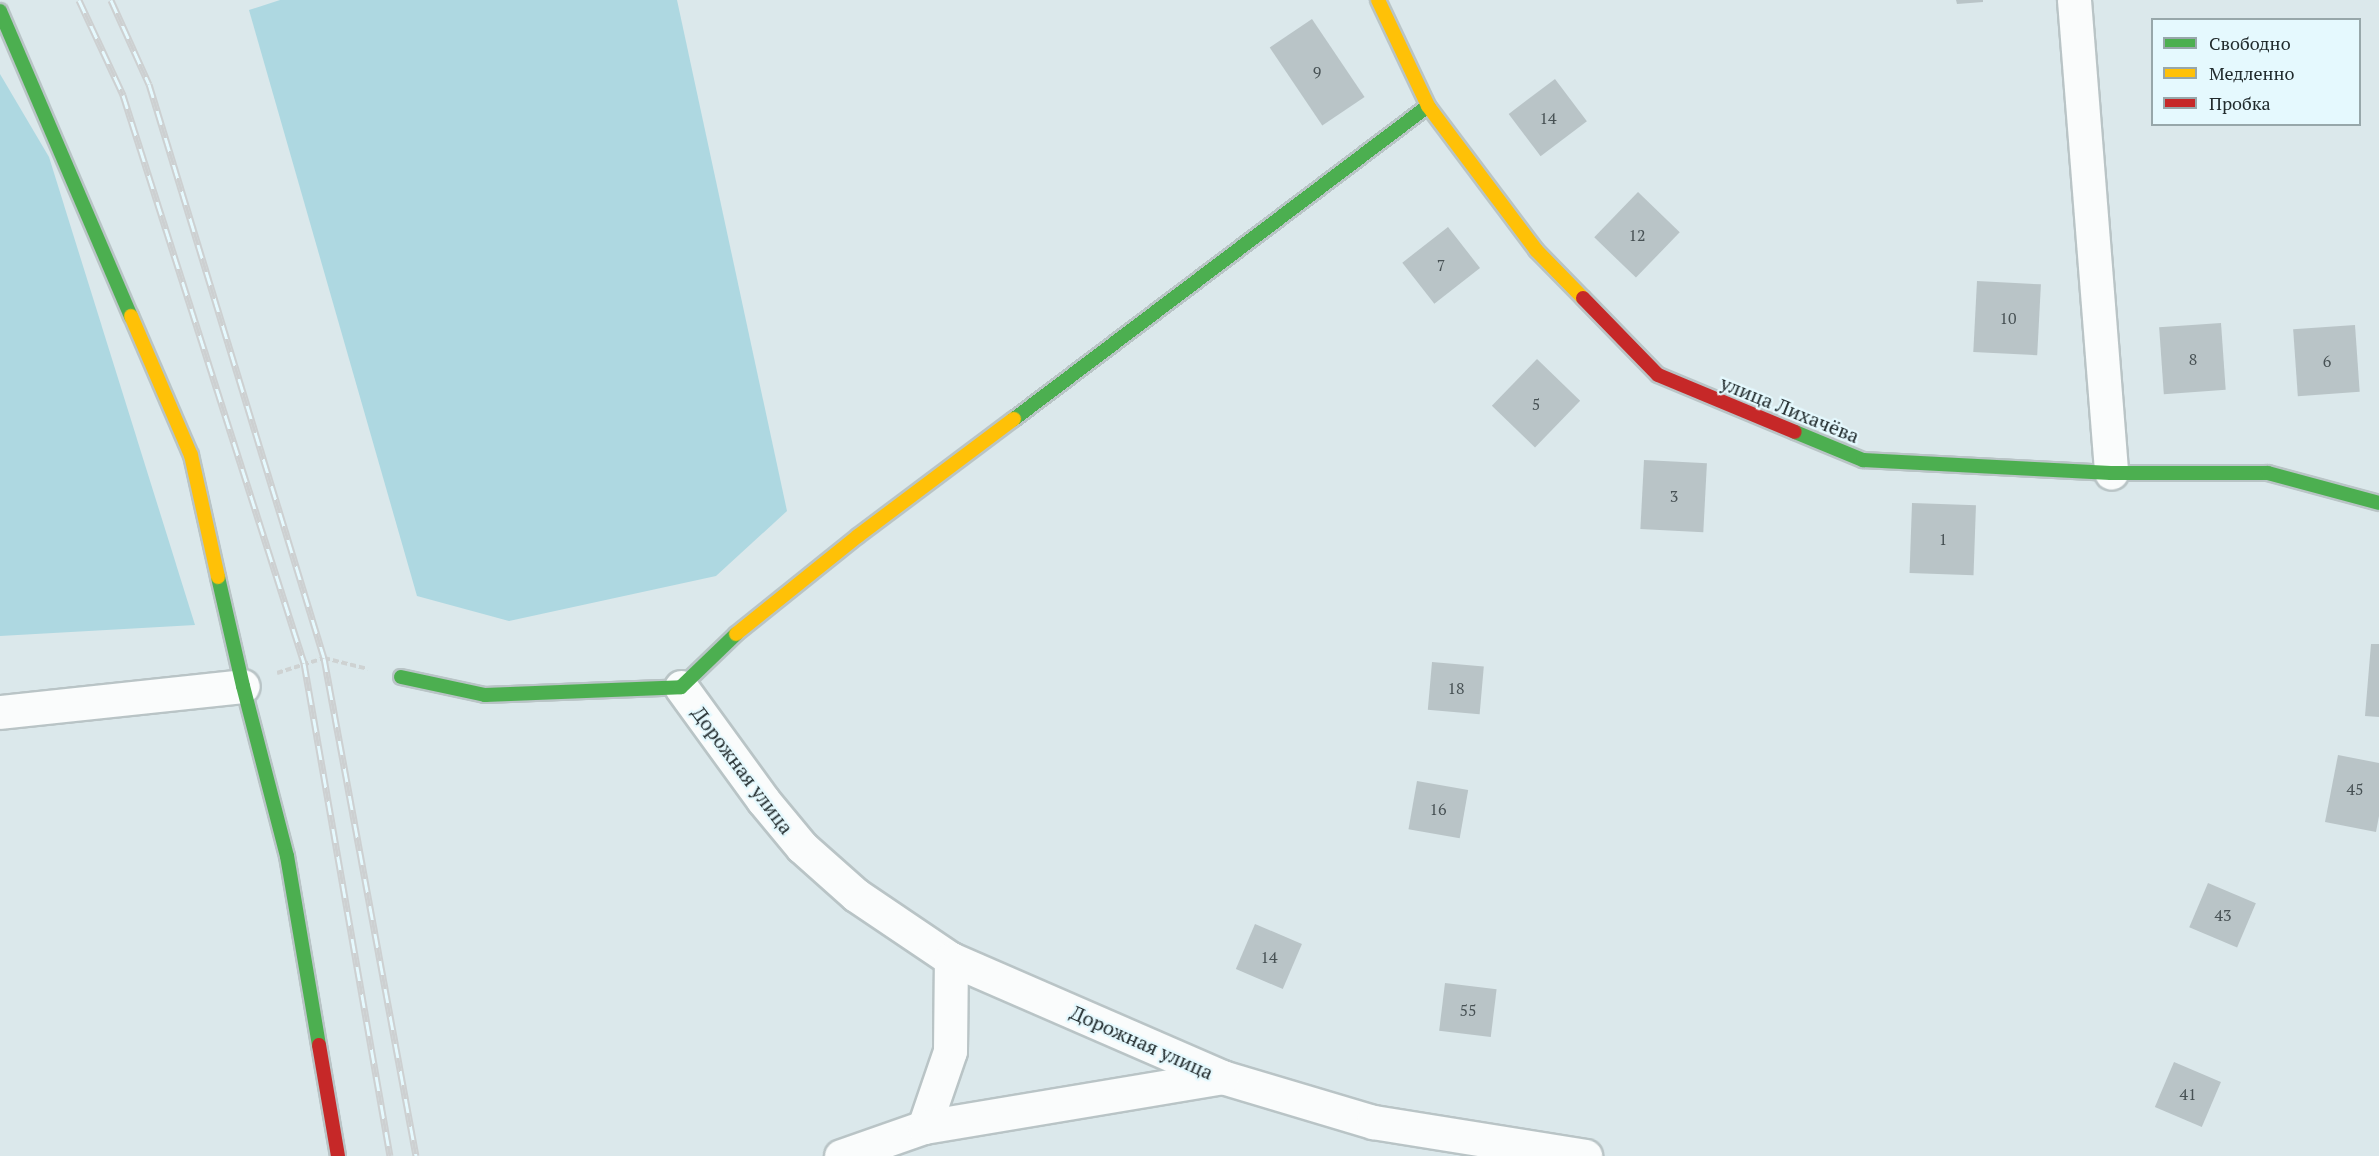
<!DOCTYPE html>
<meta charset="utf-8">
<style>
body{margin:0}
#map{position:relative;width:2379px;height:1156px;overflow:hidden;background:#dbe8eb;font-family:"PT Serif",serif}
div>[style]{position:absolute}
.green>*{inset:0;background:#aed8e1}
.building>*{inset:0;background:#b9c4c7;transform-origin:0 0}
.path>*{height:4px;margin-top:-2px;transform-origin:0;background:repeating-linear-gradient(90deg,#ced2d2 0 6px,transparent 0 9px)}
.roads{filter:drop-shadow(2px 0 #b9c4c6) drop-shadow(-2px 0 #b9c4c6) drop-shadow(0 2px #b9c4c6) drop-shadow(0 -2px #b9c4c6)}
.street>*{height:33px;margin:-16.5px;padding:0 16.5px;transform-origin:16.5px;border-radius:16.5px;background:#fafcfc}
.fast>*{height:14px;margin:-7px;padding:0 7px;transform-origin:7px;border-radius:7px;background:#4caf50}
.slow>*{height:14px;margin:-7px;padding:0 7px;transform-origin:7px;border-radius:7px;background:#ffc107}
.jam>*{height:14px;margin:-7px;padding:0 7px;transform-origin:7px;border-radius:7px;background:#c62828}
.rail>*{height:7px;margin-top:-3.5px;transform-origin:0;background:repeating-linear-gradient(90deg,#e5f9fe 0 14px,#cdd0d1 0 28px);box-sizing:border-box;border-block:2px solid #cdd0d1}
span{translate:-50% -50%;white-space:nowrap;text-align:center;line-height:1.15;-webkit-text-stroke:4.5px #e5f9fe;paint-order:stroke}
.number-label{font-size:16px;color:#475154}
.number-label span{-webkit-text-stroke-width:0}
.street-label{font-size:20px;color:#212b2d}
.legend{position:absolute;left:2151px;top:18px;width:210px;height:108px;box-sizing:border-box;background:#e5f9fe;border:2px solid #97a7aa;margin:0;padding:8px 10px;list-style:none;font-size:18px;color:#212b2d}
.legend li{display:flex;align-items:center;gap:12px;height:30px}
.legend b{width:30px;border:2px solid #97a7aa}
</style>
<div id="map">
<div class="green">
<i style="clip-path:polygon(280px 0,677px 0,787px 511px,716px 576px,509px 621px,417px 596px,249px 10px)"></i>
<i style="clip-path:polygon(0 74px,49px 157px,195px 625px,0 636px)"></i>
</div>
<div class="building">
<i style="clip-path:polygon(1956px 0,1983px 0,1983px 2px,1957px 4px)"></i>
<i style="left:1312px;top:19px;width:94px;height:51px;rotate:56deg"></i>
<i style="left:1555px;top:79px;width:53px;height:58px;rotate:53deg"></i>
<i style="left:1638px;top:192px;width:58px;height:63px;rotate:44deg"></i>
<i style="left:1448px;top:227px;width:52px;height:58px;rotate:52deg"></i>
<i style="left:1977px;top:281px;width:64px;height:71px;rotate:3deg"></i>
<i style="left:2221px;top:323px;width:67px;height:62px;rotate:86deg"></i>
<i style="left:2355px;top:325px;width:67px;height:62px;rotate:86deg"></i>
<i style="left:1537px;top:359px;width:60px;height:65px;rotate:44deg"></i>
<i style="left:1644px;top:460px;width:63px;height:69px;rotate:3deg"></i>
<i style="left:1912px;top:503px;width:64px;height:70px;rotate:2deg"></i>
<i style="clip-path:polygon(2371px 644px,2379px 644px,2379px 717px,2365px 716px)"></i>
<i style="left:1432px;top:662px;width:52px;height:48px;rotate:5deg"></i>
<i style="clip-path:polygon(2338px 755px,2379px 763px,2379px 816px,2376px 832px,2325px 822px)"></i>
<i style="left:1417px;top:781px;width:52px;height:49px;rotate:10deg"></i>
<i style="left:2208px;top:883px;width:52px;height:48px;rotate:23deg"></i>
<i style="left:1255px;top:924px;width:51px;height:49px;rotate:23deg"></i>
<i style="left:1445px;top:983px;width:52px;height:48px;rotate:7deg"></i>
<i style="left:2174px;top:1062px;width:51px;height:49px;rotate:23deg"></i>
</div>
<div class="path">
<i style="left:277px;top:673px;width:49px;rotate:-17.7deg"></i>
<i style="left:324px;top:658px;width:45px;rotate:14deg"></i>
</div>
<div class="roads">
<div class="street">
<i style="left:2074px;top:0;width:474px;rotate:85.5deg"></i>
<i style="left:681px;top:687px;width:140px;rotate:54deg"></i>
<i style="left:763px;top:800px;width:61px;rotate:50.3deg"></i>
<i style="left:802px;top:847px;width:72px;rotate:41.6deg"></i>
<i style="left:856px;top:895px;width:115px;rotate:34deg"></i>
<i style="left:951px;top:959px;width:296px;rotate:23.5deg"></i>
<i style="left:1222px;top:1077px;width:158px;rotate:16.6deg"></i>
<i style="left:1373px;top:1122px;width:215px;rotate:9.1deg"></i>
<i style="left:0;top:712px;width:244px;rotate:-6.1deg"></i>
<i style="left:924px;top:1127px;width:80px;rotate:-71.1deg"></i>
<i style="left:950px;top:1051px;width:92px;rotate:-89.4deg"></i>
<i style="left:841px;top:1156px;width:88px;rotate:-19.3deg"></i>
<i style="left:924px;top:1127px;width:302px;rotate:-9.5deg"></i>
</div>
<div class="fast">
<i style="left:0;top:11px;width:332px;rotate:66.8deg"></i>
<i style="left:1014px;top:419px;width:519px;rotate:-37.09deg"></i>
<i style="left:1795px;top:432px;width:74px;rotate:22.4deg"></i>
<i style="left:1863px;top:460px;width:248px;rotate:3deg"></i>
<i style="left:2111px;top:473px;width:157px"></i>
<i style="left:2268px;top:473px;width:115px;rotate:15.1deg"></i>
<i style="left:218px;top:577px;width:112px;rotate:77.1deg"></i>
<i style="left:243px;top:686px;width:176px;rotate:75.5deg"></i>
<i style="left:287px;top:856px;width:192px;rotate:80.4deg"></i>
<i style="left:401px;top:677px;width:86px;rotate:12.1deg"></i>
<i style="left:485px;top:695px;width:196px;rotate:-2.3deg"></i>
<i style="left:681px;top:687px;width:76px;rotate:-43.9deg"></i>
</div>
<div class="slow">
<i style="left:1378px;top:0;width:117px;rotate:64.7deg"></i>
<i style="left:1428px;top:106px;width:180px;rotate:53.1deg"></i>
<i style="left:1536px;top:250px;width:67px;rotate:45.6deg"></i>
<i style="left:131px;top:316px;width:151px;rotate:66.7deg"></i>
<i style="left:191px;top:455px;width:125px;rotate:77.5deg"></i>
<i style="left:736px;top:634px;width:156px;rotate:-38.8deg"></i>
<i style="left:858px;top:536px;width:195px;rotate:-36.9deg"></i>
</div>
<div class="jam">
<i style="left:1583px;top:298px;width:107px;rotate:45.8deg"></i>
<i style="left:1658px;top:375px;width:148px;rotate:22.6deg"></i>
<i style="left:319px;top:1045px;width:113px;rotate:80.3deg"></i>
</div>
</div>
<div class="rail">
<i style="left:79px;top:0;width:105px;rotate:65.1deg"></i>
<i style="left:123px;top:95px;width:596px;rotate:72.32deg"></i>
<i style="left:304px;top:663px;width:500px;rotate:80.1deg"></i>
<i style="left:111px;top:0;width:92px;rotate:65.7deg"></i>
<i style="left:149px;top:84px;width:600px;rotate:73.04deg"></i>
<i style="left:324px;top:658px;width:506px;rotate:79.53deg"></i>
</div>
<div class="number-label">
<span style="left:1317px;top:72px">9</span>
<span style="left:1548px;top:118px">14</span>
<span style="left:1637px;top:235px">12</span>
<span style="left:1441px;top:265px">7</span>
<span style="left:2008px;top:318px">10</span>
<span style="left:2193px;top:359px">8</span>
<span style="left:2327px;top:361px">6</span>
<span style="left:1536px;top:404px">5</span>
<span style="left:1674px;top:496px">3</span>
<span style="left:1943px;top:539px">1</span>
<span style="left:1456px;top:688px">18</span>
<span style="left:2355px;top:789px">45</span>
<span style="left:1438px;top:809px">16</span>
<span style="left:2223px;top:915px">43</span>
<span style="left:1269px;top:957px">14</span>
<span style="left:1468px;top:1010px">55</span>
<span style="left:2188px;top:1094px">41</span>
</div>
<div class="street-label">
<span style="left:1790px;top:409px;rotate:22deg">улица Лихачёва</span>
<span style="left:743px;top:770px;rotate:53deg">Дорожная улица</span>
<span style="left:1142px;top:1042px;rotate:24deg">Дорожная улица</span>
</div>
<ul class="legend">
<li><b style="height:8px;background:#4caf50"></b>Свободно</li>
<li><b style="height:8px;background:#ffc107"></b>Медленно</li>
<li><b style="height:8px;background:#c62828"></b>Пробка</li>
</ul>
</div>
